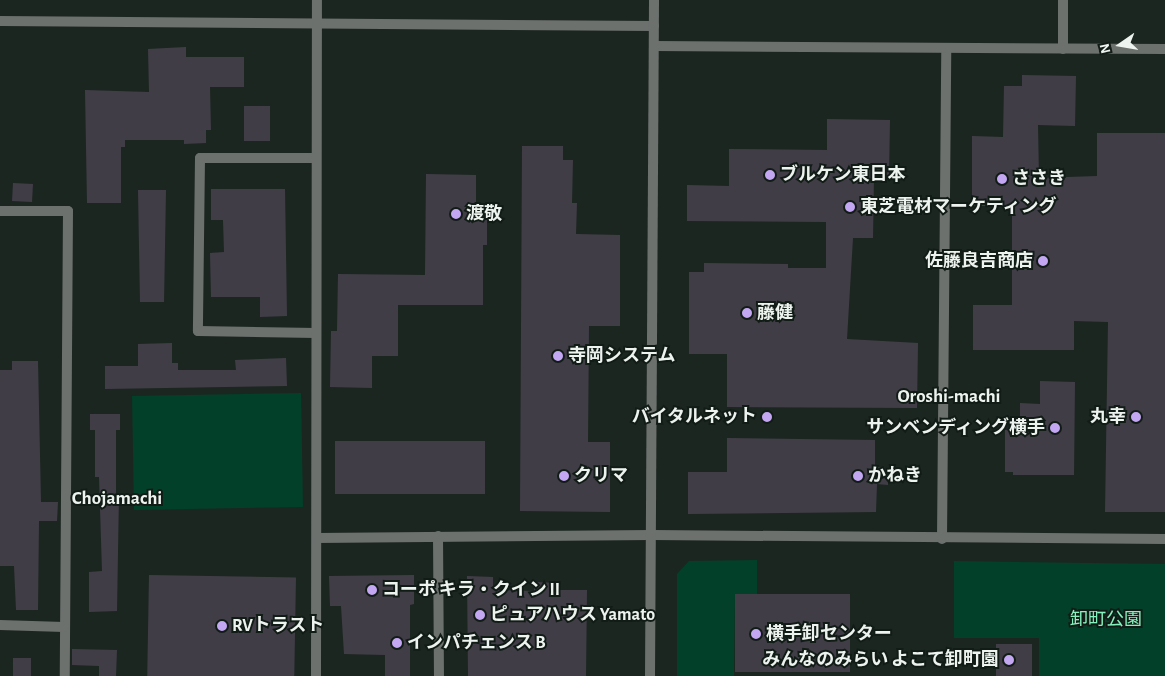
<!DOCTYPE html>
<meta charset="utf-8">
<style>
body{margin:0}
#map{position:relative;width:1165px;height:676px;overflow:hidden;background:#1c2620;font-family:"Alegreya Sans","Noto Sans JP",sans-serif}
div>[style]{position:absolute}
.green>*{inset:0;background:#034029;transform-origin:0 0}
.building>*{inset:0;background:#413d47;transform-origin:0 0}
.minor>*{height:10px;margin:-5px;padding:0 5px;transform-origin:5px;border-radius:5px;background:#6c716e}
.tertiary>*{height:10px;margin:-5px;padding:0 5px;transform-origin:5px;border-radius:5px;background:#6c716e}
.dots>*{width:14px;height:14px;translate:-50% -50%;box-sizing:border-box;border:2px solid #121c17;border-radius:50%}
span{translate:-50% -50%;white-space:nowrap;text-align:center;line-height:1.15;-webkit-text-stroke:4px #121c17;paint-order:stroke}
.poi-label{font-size:18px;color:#edf3ef;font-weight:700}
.left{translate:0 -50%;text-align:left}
.right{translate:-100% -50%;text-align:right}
.park-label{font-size:18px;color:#85f1bd}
.neighbourhood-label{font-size:19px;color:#edf3ef;font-weight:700}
.north{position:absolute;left:1095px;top:20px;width:50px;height:50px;-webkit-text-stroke:4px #121c17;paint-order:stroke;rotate:257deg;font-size:14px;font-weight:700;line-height:20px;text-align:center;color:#edf3ef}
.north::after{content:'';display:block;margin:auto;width:18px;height:22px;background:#edf3ef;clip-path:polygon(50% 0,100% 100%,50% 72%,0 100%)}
</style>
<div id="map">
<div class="green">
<i style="left:301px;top:393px;width:114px;height:169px;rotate:89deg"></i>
<i style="clip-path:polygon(757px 560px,757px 594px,735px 594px,734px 676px,677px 676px,677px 574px,689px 561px)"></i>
<i style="clip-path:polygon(954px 561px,1165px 564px,1165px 676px,1039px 676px,1039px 638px,954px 638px)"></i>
</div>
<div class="building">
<i style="clip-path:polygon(186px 47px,186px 57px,244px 57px,244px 87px,210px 87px,211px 130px,206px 130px,206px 143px,184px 144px,184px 140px,125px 140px,125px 147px,121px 147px,121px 203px,87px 203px,85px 90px,149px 92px,148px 49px)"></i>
<i style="clip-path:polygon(1022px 75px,1076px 76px,1075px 126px,1038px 125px,1039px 178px,1097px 176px,1097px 133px,1165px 133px,1165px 512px,1105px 512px,1108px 322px,1074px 321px,1074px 350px,973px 350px,973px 305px,1012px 305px,1012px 206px,972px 206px,972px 136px,1003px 137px,1004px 86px,1022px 86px)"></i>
<i style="left:270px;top:106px;width:35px;height:26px;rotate:90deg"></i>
<i style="clip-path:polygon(827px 119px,890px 120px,889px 177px,874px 176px,873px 238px,853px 238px,847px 339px,918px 343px,917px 408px,727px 407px,727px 354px,689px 354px,689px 272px,704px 272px,704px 263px,788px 264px,788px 268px,826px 268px,826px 222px,687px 221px,687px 185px,729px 186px,729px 149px,827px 150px)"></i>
<i style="clip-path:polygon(522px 146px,563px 146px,563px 160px,573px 160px,572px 203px,577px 203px,576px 234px,620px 235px,620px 326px,589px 326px,588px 442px,610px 442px,610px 512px,520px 511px)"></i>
<i style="clip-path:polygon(426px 174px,476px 175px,476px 203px,487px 203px,487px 245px,483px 245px,483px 305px,398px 305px,398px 356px,372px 356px,372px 388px,330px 387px,331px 331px,337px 331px,338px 274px,425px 275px)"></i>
<i style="left:13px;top:183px;width:20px;height:18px;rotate:3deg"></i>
<i style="clip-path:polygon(211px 189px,285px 189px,287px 316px,260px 317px,260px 297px,211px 297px,210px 253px,224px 252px,223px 220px,211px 220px)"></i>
<i style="clip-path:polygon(138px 190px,166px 190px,164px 302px,140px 302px)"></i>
<i style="clip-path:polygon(172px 343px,172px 363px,178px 363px,178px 370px,236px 370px,235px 360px,286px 358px,287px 386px,105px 389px,105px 366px,138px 366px,138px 344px)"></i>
<i style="clip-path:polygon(12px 361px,38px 361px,41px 502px,58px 502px,57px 521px,39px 521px,38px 610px,16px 610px,14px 566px,0 566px,0 370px,12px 370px)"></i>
<i style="clip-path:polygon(1040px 381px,1075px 382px,1074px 475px,1013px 475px,1013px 472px,1005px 472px,1005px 430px,1020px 431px,1020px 403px,1040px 404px)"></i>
<i style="clip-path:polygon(90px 414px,120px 414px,120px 430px,116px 430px,116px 494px,119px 494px,117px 611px,89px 612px,89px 572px,102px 571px,99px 477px,95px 477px,95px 430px,90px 430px)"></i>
<i style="clip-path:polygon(727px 438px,875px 440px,875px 467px,888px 468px,888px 485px,877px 484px,876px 512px,688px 514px,688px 472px,727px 472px)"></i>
<i style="left:335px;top:441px;width:150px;height:53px"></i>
<i style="left:149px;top:575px;width:147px;height:101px;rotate:1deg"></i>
<i style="clip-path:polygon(414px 575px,414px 604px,410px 605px,410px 676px,385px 676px,385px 655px,344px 654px,341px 606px,330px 606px,329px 576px)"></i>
<i style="clip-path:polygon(467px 576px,493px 577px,493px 590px,534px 591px,534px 582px,560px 583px,560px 590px,587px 590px,586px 676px,468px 676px)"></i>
<i style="left:735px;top:594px;width:115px;height:78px"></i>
<i style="left:996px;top:644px;width:36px;height:32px"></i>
<i style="clip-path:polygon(72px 649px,117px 650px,116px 676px,99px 676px,99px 666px,72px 665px)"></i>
<i style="left:13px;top:658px;width:18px;height:18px"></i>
</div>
<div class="minor">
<i style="left:0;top:21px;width:654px;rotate:0.44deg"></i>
<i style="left:1063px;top:49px;width:49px;rotate:-90deg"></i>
<i style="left:316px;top:158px;width:116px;rotate:180deg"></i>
<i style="left:200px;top:158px;width:173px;rotate:90.7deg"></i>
<i style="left:198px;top:331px;width:118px;rotate:1deg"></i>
<i style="left:0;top:211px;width:68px"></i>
<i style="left:68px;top:211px;width:465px;rotate:90.4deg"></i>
<i style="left:438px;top:536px;width:140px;rotate:89.6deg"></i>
<i style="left:942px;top:539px;width:489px;rotate:-89.5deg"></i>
<i style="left:0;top:625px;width:64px;rotate:1.8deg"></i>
<i style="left:316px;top:676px;width:676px;rotate:-89.92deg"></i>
</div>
<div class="tertiary">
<i style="left:654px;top:46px;width:511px;rotate:0.34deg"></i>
<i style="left:317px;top:538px;width:335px;rotate:-0.5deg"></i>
<i style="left:652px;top:535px;width:513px;rotate:0.45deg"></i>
<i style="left:650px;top:676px;width:676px;rotate:-89.66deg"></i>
</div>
<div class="dots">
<i style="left:770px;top:175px;background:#c4a7f2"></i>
<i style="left:1002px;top:179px;background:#c4a7f2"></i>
<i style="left:850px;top:207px;background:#c4a7f2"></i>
<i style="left:456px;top:214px;background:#c4a7f2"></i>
<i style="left:1043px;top:261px;background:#c4a7f2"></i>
<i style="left:747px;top:313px;background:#c4a7f2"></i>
<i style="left:558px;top:356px;background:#c4a7f2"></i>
<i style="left:767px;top:417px;background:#c4a7f2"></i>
<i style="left:1136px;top:417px;background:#c4a7f2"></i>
<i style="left:1055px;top:428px;background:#c4a7f2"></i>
<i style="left:564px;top:476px;background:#c4a7f2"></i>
<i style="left:858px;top:476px;background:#c4a7f2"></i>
<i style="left:372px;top:590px;background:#c4a7f2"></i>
<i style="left:480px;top:615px;background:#c4a7f2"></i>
<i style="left:222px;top:626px;background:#c4a7f2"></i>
<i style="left:756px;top:634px;background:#c4a7f2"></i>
<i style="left:397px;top:643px;background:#c4a7f2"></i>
<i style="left:1009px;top:660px;background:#c4a7f2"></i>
</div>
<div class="poi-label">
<span class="left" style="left:780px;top:175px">ブルケン東日本</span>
<span class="left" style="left:1012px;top:179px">ささき</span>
<span class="left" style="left:860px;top:207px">東芝電材マーケティング</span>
<span class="left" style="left:466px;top:214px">渡敬</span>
<span class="right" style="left:1033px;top:261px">佐藤良吉商店</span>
<span class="left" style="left:757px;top:313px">藤健</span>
<span class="left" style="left:568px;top:356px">寺岡システム</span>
<span class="right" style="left:757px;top:417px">バイタルネット</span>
<span class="right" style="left:1126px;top:417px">丸幸</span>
<span class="right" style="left:1045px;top:428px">サンベンディング横手</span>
<span class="left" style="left:574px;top:476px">クリマ</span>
<span class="left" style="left:868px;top:476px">かねき</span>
<span class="left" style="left:382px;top:590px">コーポ キラ・クイン II</span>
<span class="left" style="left:490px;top:615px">ピュアハウス Yamato</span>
<span class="left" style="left:232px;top:626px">RVトラスト</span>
<span class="left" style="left:766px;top:634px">横手卸センター</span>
<span class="left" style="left:407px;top:643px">インパチェンス B</span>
<span class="right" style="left:999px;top:660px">みんなのみらい よこて卸町園</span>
</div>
<div class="park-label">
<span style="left:1106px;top:620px">卸町公園</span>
</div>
<div class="neighbourhood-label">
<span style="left:949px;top:397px">Oroshi-machi</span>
<span style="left:117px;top:499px">Chojamachi</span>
</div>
<div class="north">N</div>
</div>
